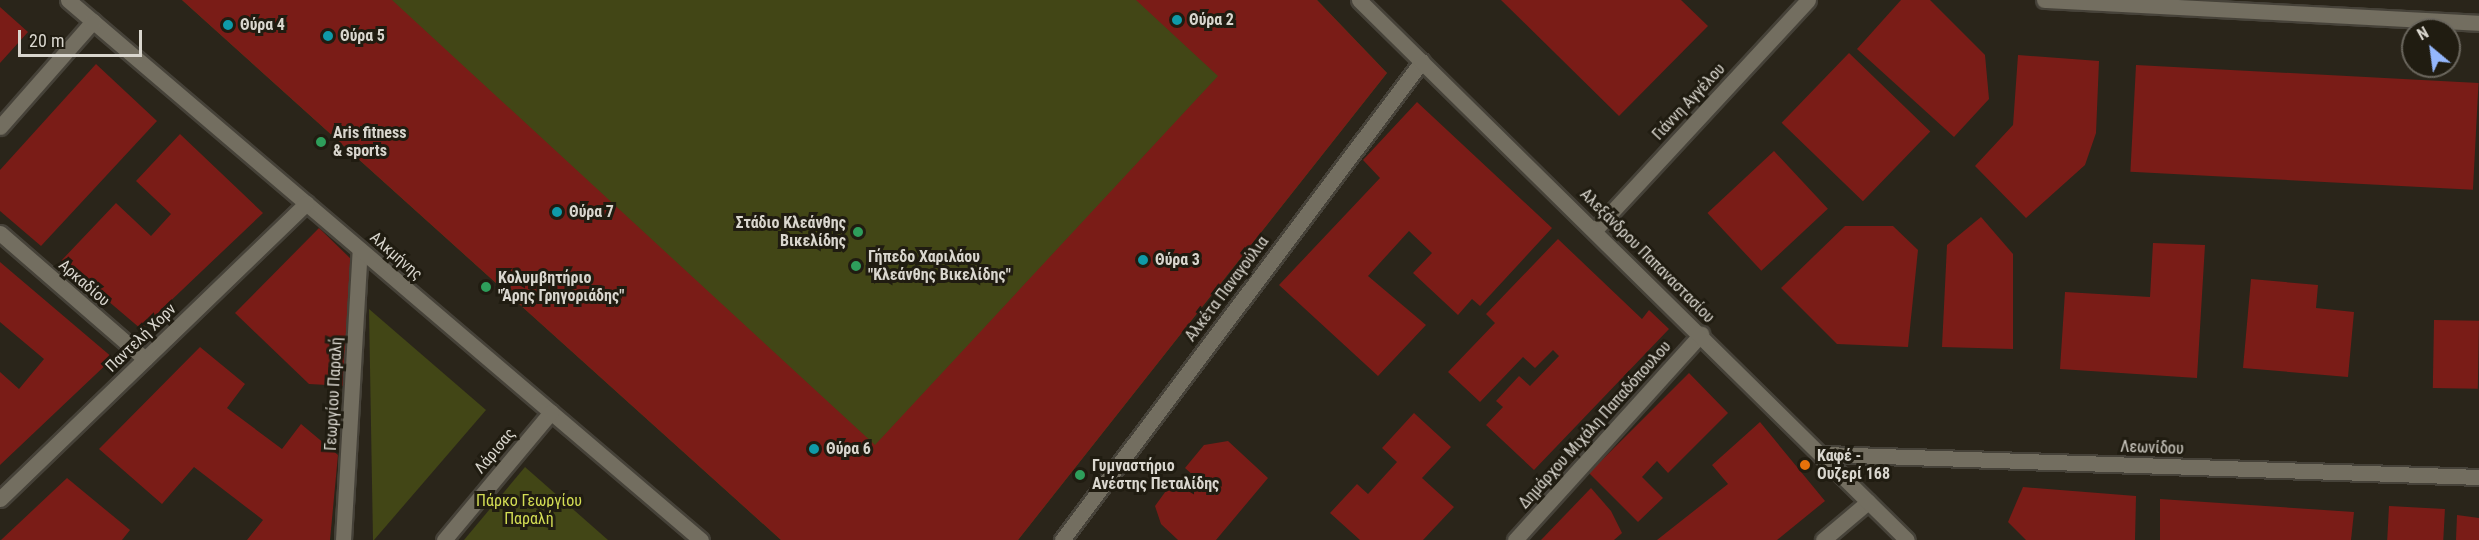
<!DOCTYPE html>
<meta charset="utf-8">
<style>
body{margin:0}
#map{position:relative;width:2479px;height:540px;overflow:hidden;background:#2a251a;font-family:"Roboto Condensed",sans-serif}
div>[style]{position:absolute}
.green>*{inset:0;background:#424616}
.building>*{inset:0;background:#7a1c17;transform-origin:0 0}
.roads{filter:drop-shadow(2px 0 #464239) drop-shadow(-2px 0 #464239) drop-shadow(0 2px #464239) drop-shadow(0 -2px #464239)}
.pedestrian>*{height:15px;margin:-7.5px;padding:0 7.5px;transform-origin:7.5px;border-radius:7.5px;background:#736e60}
.minor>*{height:15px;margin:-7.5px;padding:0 7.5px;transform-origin:7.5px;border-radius:7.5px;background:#736e60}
.tertiary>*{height:15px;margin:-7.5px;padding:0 7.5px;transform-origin:7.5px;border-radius:7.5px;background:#736e60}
.secondary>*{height:15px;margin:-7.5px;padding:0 7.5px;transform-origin:7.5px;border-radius:7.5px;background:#736e60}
.dots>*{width:16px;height:16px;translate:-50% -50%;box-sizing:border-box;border:3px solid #201c11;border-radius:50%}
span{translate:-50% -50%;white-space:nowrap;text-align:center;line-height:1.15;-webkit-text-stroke:6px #201c11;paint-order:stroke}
.poi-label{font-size:16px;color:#d9d6ce;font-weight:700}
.left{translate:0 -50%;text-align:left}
.right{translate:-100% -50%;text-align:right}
.street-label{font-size:16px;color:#d9d6ce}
.park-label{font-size:16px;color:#d4de54}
.north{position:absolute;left:2401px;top:18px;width:60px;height:60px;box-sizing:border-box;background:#201c11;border:2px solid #6a665d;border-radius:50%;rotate:331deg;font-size:16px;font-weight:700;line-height:24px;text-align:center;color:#d9d6ce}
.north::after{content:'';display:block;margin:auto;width:21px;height:27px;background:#94b7fd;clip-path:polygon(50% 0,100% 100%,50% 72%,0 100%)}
.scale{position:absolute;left:18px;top:30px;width:124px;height:27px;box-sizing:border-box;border:3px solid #d9d6ce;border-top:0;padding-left:8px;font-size:18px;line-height:21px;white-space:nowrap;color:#d9d6ce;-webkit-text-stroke:4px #201c11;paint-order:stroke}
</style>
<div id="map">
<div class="green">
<i style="clip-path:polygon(182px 0,1317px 0,1387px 73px,1018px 540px,781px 540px)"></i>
<i style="clip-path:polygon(369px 309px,486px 410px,374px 540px,373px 540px)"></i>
<i style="clip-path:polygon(525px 467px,608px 540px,464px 540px)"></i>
</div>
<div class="building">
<i style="clip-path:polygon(182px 0,392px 0,875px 445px,1218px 76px,1136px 0,1317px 0,1387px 73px,1018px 540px,781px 540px)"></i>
<i style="clip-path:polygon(1501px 0,1681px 0,1708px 26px,1619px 116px)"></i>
<i style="clip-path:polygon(1901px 0,1930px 0,1985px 55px,1989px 99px,1954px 137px,1857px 49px)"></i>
<i style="clip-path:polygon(0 7px,28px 32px,0 63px)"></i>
<i style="left:1849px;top:53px;width:113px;height:97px;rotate:44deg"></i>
<i style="clip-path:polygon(2018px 55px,2099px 61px,2096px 133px,2085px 165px,2026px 218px,1975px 166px,2013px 125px)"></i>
<i style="clip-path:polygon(96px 64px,157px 121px,41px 246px,0 211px,0 170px)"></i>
<i style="left:2136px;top:65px;width:343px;height:107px;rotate:3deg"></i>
<i style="clip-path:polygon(1417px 102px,1552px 228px,1480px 306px,1472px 299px,1458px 315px,1413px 273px,1432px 253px,1409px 231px,1368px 276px,1426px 325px,1378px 376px,1279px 285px,1380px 178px,1363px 160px)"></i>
<i style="clip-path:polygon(180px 134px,263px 213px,141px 329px,61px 261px,116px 203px,151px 236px,171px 214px,136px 181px)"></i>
<i style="left:1774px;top:151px;width:79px;height:91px;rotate:47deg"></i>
<i style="clip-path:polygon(1981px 217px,2013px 254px,2013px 349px,1942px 347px,1947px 245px)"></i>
<i style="clip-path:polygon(1845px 226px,1893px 226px,1918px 250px,1908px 347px,1837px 344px,1781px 288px)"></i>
<i style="clip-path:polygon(319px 228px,352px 260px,345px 386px,309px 384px,235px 313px)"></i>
<i style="clip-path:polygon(1558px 239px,1642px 319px,1649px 310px,1669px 329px,1534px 470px,1486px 425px,1503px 407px,1496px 401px,1519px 376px,1530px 386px,1559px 356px,1553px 350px,1535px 368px,1523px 357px,1480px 402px,1448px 372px,1495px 323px,1486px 314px)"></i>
<i style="clip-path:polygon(2153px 243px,2205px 245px,2197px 378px,2060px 369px,2065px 292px,2150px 297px)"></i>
<i style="clip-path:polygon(0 262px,113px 358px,0 465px,0 372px,19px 389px,44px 359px,0 322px)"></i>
<i style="clip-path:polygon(2251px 279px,2318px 285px,2316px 308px,2354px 312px,2348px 377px,2243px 368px)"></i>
<i style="left:2434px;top:320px;width:45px;height:68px;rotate:1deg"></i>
<i style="clip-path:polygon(200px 347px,245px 384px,227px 408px,282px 449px,301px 424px,338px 455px,330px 540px,247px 540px,263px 520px,194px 467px,162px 504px,99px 449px)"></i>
<i style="clip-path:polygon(1689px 373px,1728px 413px,1668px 473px,1657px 461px,1642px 477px,1663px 498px,1638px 522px,1589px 473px)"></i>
<i style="clip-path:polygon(1414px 413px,1451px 447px,1422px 478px,1454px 507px,1423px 540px,1360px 540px,1330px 513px,1357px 484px,1368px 494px,1397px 462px,1382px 448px)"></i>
<i style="clip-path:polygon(1760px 422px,1825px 501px,1777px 540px,1657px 540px,1728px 484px,1712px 465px)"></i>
<i style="clip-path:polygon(1228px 441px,1268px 478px,1216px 540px,1178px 540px,1161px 524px,1155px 506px,1176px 477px,1186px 485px,1194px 476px,1185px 468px,1204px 445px)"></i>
<i style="clip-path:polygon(67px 478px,130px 530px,122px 540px,1px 540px)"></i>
<i style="clip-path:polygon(2023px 487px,2136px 496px,2135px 540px,2026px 540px,2008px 522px)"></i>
<i style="clip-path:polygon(1591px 488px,1611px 511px,1622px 533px,1614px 540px,1541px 540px)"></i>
<i style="clip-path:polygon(2160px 499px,2354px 512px,2351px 540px,2160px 540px)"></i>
<i style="left:2389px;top:506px;width:56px;height:34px;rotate:3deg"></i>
<i style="clip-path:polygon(2457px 515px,2479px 518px,2479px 540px,2456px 540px)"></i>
</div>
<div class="roads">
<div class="pedestrian">
<i style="left:343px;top:540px;width:291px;rotate:-86.7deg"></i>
<i style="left:1062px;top:540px;width:599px;rotate:-53.07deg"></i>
</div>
<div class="minor">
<i style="left:68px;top:0;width:832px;rotate:40.47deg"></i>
<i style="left:2044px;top:0;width:436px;rotate:3deg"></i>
<i style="left:0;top:127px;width:141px;rotate:-48.7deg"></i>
<i style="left:0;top:233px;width:192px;rotate:41deg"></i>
<i style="left:1824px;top:454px;width:655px;rotate:2.01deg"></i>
<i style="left:0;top:499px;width:426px;rotate:-44deg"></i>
<i style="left:444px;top:540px;width:167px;rotate:-50.1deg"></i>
<i style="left:1515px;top:540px;width:278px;rotate:-47.9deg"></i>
<i style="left:1823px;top:540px;width:59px;rotate:-40.2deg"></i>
</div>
<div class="tertiary">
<i style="left:1596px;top:229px;width:312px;rotate:-47.2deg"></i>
</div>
<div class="secondary">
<i style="left:1359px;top:0;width:769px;rotate:44.58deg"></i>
</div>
</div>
<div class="dots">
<i style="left:1177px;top:20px;background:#0f9aa8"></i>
<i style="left:228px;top:25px;background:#0f9aa8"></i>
<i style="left:328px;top:36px;background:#0f9aa8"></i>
<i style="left:321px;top:142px;background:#2e9e5b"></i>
<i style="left:557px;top:212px;background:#0f9aa8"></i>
<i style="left:858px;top:232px;background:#2e9e5b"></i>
<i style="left:1143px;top:260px;background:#0f9aa8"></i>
<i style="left:856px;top:266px;background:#2e9e5b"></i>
<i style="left:486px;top:287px;background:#2e9e5b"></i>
<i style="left:814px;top:449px;background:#0f9aa8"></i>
<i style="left:1805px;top:465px;background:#e8710a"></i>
<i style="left:1080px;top:475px;background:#2e9e5b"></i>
</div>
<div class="poi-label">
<span class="left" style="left:1189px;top:20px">Θύρα 2</span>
<span class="left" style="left:240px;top:25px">Θύρα 4</span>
<span class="left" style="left:340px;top:36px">Θύρα 5</span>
<span class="left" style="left:333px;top:142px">Aris fitness<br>&amp; sports</span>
<span class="left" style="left:569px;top:212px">Θύρα 7</span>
<span class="right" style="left:846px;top:232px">Στάδιο Κλεάνθης<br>Βικελίδης</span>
<span class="left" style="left:868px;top:266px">Γήπεδο Χαριλάου<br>"Κλεάνθης Βικελίδης"</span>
<span class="left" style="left:1155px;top:260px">Θύρα 3</span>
<span class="left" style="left:498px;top:287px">Κολυμβητήριο<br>"Άρης Γρηγοριάδης"</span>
<span class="left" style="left:826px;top:449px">Θύρα 6</span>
<span class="left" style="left:1817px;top:465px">Καφέ -<br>Ουζερί 168</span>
<span class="left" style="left:1092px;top:475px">Γυμναστήριο<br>Ανέστης Πεταλίδης</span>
</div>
<div class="street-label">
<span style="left:1689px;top:102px;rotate:-47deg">Γιάννη Αγγέλου</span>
<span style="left:396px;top:256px;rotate:41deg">Αλκμήνης</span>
<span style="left:1647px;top:256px;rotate:45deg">Αλεξάνδρου Παπαναστασίου</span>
<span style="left:84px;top:283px;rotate:41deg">Αρκαδίου</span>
<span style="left:1227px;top:289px;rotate:-53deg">Αλκέτα Παναγούλια</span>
<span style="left:141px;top:338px;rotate:-44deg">Παντελή Χορν</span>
<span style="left:334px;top:394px;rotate:-87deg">Γεωργίου Παραλή</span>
<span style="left:1595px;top:425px;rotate:-48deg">Δημάρχου Μιχάλη Παπαδόπουλου</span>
<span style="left:2152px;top:448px;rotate:2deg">Λεωνίδου</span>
<span style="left:495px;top:451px;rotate:-50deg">Λάρισας</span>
</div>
<div class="park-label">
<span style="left:529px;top:510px">Πάρκο Γεωργίου<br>Παραλή</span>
</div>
<div class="north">N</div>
<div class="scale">20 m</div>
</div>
